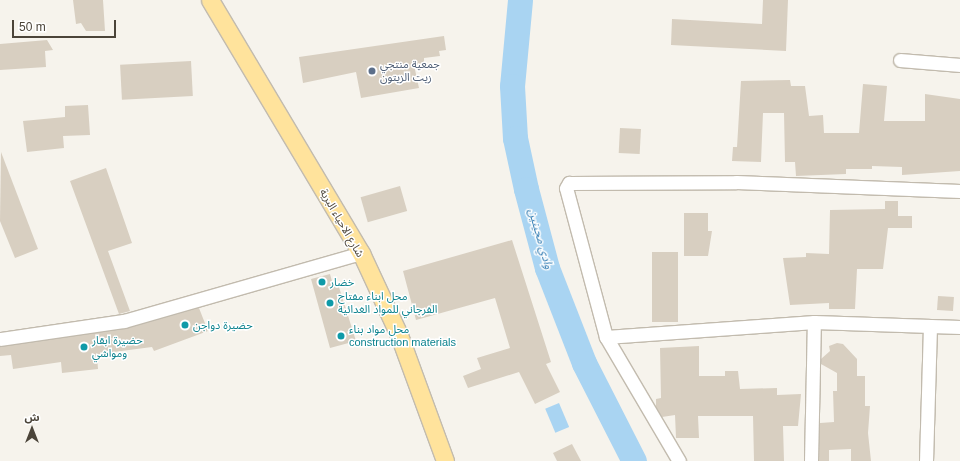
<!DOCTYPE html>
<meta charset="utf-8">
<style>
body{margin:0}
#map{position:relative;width:960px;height:461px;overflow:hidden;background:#f6f3ec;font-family:Helvetica,"Noto Sans Arabic",sans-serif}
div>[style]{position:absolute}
.water>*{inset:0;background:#a9d4f2;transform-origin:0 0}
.river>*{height:25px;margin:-12.5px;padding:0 12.5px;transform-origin:12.5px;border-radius:12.5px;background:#a9d4f2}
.building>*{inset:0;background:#d8cfc1;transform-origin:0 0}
.roads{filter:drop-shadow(1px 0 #c2bbae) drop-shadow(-1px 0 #c2bbae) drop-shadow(0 1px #c2bbae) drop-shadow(0 -1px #c2bbae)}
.minor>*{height:13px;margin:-6.5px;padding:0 6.5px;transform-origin:6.5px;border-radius:6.5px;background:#fff}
.major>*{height:17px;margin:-8.5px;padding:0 8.5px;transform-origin:8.5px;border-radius:8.5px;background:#ffe39c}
.dots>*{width:11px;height:11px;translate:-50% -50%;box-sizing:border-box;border:2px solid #fff;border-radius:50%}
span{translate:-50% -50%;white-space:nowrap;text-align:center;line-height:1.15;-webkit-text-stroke:3px #fff;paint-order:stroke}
.service-label{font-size:11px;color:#4e5e75}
.left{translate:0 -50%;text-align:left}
.street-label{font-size:11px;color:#4b4439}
.culture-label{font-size:11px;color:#0d838f}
.water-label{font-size:12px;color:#2e7ab2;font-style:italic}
.north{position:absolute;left:12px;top:409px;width:40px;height:40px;-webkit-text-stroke:3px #fff;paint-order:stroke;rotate:0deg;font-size:11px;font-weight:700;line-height:16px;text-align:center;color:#4b4439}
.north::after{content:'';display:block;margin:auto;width:14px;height:18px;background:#4b4439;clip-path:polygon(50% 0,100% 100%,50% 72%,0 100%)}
.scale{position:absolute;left:12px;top:20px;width:104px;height:18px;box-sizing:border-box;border:2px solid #4b4439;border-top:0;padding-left:5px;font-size:12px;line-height:14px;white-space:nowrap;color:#4b4439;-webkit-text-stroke:3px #fff;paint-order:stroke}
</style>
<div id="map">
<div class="water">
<i style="left:559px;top:403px;width:26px;height:15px;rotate:67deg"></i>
</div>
<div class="river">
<i style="left:520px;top:0;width:86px;rotate:95.3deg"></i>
<i style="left:512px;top:86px;width:52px;rotate:86.7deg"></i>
<i style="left:515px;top:138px;width:52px;rotate:77.8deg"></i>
<i style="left:526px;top:189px;width:82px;rotate:75.1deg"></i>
<i style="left:547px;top:268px;width:102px;rotate:68.7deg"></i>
<i style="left:584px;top:363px;width:110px;rotate:63deg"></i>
</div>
<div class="building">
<i style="clip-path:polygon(73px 0,103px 0,105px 31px,86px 31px,81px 23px,76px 24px)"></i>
<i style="clip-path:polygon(763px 0,788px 0,786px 51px,671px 45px,672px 19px,762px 24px)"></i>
<i style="clip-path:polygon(444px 36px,446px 50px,439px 51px,440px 56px,424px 58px,424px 64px,414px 65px,419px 88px,361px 98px,356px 72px,303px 83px,299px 57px)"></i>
<i style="clip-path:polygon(47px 40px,53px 50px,45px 51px,46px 67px,0 70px,0 44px)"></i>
<i style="left:191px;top:61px;width:35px;height:71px;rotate:87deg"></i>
<i style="clip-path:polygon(790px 80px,791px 86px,805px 86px,809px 116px,823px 115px,824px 133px,859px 133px,863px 84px,887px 86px,884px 121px,925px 121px,925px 94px,960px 99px,960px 171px,902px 175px,902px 167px,872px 166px,872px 169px,846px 169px,846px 174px,796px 176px,795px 162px,785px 162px,784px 113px,763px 113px,761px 162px,732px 161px,733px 147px,737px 147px,741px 81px)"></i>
<i style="clip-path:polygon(88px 105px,90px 135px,63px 136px,64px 148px,27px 152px,23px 121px,65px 117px,65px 106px)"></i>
<i style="left:620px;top:128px;width:21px;height:25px;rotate:3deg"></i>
<i style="clip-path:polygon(1px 152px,38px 249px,15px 258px,0 221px)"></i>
<i style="clip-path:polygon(106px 168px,132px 243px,108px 251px,130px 311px,119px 314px,70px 181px)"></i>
<i style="left:400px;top:186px;width:26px;height:41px;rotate:74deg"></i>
<i style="clip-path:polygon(885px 201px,898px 201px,898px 216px,912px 216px,912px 228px,888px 228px,883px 269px,857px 269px,855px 309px,829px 309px,829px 303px,790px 305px,783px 258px,806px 257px,806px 253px,829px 254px,830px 210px,885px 209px)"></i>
<i style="clip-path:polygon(684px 213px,708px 213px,708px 231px,712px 231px,708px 256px,684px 256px)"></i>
<i style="clip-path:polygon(512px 240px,551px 362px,546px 364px,560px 392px,535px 404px,519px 372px,468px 388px,463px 376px,481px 369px,477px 358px,510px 348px,495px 298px,416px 320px,403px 271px)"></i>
<i style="left:652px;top:252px;width:26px;height:70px"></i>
<i style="clip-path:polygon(330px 274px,333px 285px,338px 284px,356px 341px,330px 348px,311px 279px)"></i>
<i style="left:938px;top:296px;width:16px;height:14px;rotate:4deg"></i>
<i style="clip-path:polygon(199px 308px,208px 331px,154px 351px,152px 347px,106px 353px,97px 356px,98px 369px,62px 373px,61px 362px,13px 369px,11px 355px,0 356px,0 347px,125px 329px)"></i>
<i style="clip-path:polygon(837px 343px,843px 344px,857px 359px,857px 376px,865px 376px,865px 406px,870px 406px,868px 433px,871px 461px,851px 461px,851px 449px,829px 450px,829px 461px,819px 461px,820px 423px,834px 422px,833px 391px,837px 391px,837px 373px,821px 364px,821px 359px,830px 351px,829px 346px)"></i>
<i style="clip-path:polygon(699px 346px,699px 376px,725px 376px,725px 371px,738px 371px,740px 389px,777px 388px,777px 395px,801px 394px,798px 426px,783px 426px,784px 461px,754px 461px,753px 416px,698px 416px,699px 438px,676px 438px,675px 415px,662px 417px,656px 407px,656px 399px,661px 398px,660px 348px)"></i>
<i style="clip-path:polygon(572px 444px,581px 461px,557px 461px,553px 453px)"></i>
</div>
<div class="roads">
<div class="minor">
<i style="left:900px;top:60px;width:60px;rotate:4.8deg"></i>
<i style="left:606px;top:337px;width:209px;rotate:-4.1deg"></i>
<i style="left:814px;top:322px;width:146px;rotate:2deg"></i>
<i style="left:0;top:339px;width:125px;rotate:-8.3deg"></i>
<i style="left:124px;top:321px;width:247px;rotate:-16deg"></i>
<i style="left:679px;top:461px;width:144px;rotate:-120.5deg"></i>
<i style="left:606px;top:337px;width:154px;rotate:-105deg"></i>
<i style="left:566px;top:188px;width:6px;rotate:-59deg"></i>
<i style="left:569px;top:183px;width:167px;rotate:-0.3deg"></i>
<i style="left:736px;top:182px;width:224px;rotate:2.3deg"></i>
<i style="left:811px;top:461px;width:139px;rotate:-88.8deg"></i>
<i style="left:926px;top:461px;width:135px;rotate:-88.3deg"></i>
</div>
<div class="major">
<i style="left:210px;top:0;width:295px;rotate:59.2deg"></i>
<i style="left:361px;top:253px;width:90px;rotate:65.1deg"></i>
<i style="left:399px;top:335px;width:134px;rotate:69.9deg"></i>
</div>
</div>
<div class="dots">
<i style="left:372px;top:71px;background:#5c6f8a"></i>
<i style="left:322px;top:282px;background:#0f9aa8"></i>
<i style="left:330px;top:303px;background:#0f9aa8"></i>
<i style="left:185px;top:325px;background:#0f9aa8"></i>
<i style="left:341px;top:336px;background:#0f9aa8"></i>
<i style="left:84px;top:347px;background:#0f9aa8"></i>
</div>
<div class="service-label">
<span class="left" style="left:380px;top:71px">جمعية منتجي<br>زيت الزيتون</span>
</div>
<div class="street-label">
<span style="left:342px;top:223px;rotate:60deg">شارع الاحياء البرية</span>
</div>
<div class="culture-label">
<span class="left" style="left:330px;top:282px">خضار</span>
<span class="left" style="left:338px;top:303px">محل ابناء مفتاح<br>الفرجاني للمواد الغدائية</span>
<span class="left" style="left:193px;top:325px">حضيرة دواجن</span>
<span class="left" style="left:349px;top:336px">محل مواد بناء<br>construction materials</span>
<span class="left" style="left:92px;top:347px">حضيرة ابقار<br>ومواشي</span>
</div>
<div class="water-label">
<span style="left:540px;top:239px;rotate:74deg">وادي مجينين</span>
</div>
<div class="north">ش</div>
<div class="scale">50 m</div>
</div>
